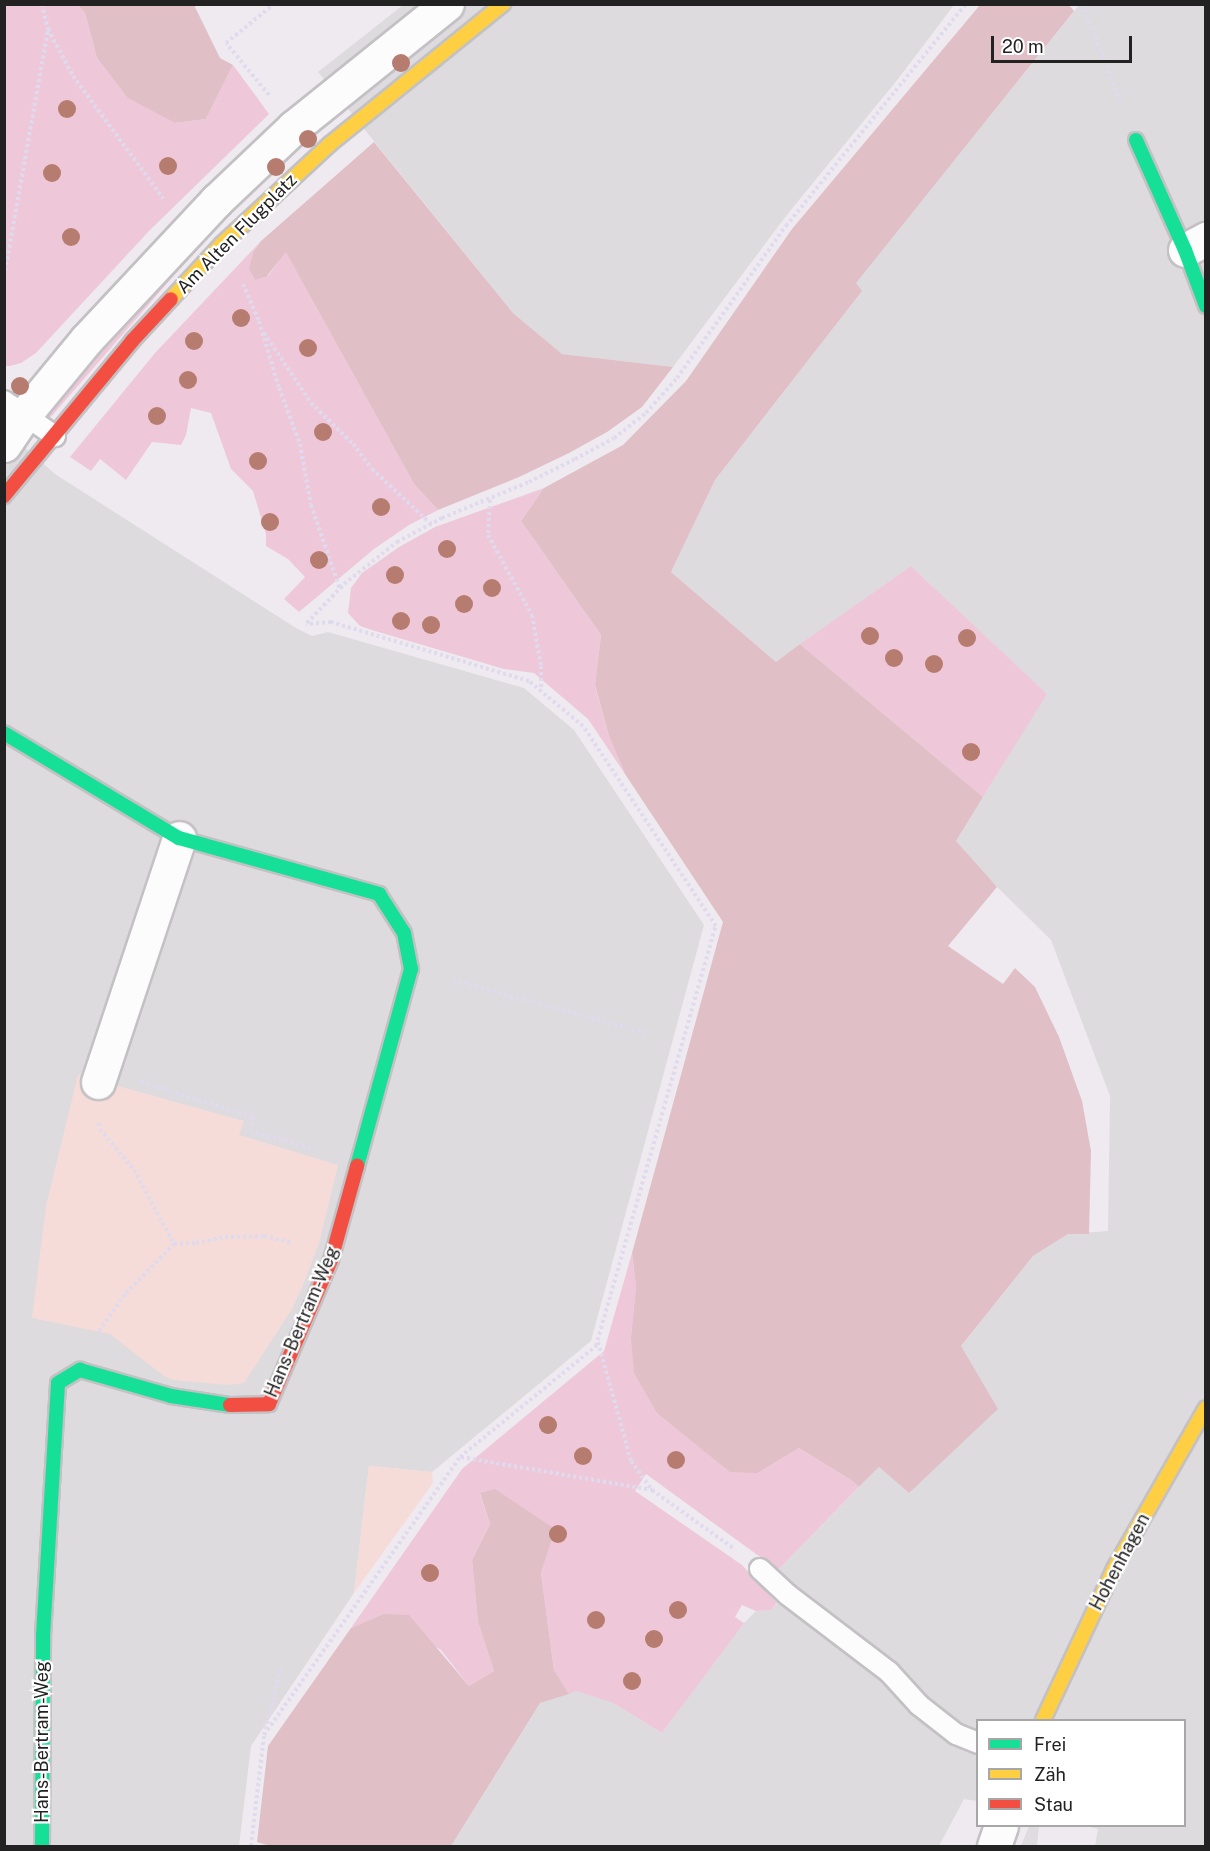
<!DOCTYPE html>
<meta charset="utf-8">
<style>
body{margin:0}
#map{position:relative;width:1210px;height:1851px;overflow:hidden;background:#efeaf0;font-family:"Public Sans",sans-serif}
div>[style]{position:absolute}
.residential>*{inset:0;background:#dedbdf}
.grass>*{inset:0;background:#eec8d8}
.forest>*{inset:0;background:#e0bfc7}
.park>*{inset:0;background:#f6dcd8}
.parking>*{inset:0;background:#dedcdf}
.path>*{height:4px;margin-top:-2px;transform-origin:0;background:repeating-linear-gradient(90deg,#dfdaed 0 3px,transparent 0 6px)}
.roads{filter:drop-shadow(2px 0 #c3c1c3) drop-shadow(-2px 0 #c3c1c3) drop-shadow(0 2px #c3c1c3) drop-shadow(0 -2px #c3c1c3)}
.lane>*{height:20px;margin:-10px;padding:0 10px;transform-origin:10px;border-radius:10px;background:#fdfcfd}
.street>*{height:33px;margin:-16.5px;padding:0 16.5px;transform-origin:16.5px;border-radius:16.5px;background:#fdfcfd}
.fast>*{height:14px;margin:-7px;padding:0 7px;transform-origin:7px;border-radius:7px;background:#16e098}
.slow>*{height:14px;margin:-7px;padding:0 7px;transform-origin:7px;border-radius:7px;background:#ffcf43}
.jam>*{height:14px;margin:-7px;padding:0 7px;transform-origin:7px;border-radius:7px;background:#f24e42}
.trees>*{width:18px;height:18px;margin:-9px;border-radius:50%;background:#b67c70}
span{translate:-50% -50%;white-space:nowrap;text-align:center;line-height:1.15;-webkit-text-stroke:4.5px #fff;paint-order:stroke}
.street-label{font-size:18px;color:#222}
.frame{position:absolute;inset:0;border:6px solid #222;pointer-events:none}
.legend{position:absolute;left:976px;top:1719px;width:210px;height:108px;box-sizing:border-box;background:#fff;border:2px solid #a7a7a7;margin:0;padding:8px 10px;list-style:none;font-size:18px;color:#222}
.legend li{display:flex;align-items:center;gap:12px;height:30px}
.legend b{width:30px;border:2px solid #a7a7a7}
.scale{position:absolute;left:991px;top:36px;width:141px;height:27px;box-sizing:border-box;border:3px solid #222;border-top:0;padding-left:8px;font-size:18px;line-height:21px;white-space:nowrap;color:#222;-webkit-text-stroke:4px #fff;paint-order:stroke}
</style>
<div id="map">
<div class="residential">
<i style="clip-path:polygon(403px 5px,954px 5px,898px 79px,786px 216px,673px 367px,562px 354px,513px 313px,318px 72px)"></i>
<i style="clip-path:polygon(1079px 5px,1205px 5px,1205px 1846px,1095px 1846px,1098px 1829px,1086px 1826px,1184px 1826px,1184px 1720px,978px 1720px,977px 1801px,964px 1799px,939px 1846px,451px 1846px,540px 1703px,576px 1691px,613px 1703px,662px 1733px,738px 1629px,756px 1611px,771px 1610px,795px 1585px,778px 1570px,879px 1467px,909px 1493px,961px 1346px,1033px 1256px,1068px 1234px,1108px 1231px,1110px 1096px,1051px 940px,988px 878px,956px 841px,1046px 694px,911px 566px,776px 662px,671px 572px,715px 480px,861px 292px,855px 283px)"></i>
<i style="clip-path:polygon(4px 429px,55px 474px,296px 628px,312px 636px,328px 632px,524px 688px,574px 730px,704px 925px,591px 1341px,432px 1472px,369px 1466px,354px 1593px,251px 1746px,239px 1846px,5px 1846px)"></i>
</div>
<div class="grass">
<i style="clip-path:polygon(5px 5px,78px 5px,85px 13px,97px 58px,128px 97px,175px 123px,206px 119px,233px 65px,269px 114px,149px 231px,36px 353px,21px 363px,10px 366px,5px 366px)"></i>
<i style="clip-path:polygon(196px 235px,203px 242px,50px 418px,41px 410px)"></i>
<i style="clip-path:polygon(261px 241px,254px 251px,268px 276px,286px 251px,414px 484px,438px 510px,409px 525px,374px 549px,299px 612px,284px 599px,305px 577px,288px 559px,266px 546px,266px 534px,253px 491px,231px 469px,211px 413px,191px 408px,186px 435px,181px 445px,152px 442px,126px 480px,100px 459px,91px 471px,70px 457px,155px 353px)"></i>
<i style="clip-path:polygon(544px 488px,521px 521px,601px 635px,595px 686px,609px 736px,625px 774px,588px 719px,534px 673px,504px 669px,375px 631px,360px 626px,348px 613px,351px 588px,362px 573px,399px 547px,435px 527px)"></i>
<i style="clip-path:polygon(911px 566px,1047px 694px,983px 797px,800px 644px)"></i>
<i style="clip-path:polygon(632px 1253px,636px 1286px,631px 1337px,758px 1473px,799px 1448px,851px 1480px,859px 1487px,778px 1570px,646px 1474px,635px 1491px,742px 1565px,777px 1603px,771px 1610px,756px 1611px,742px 1605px,735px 1617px,744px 1623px,662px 1733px,613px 1703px,576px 1691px,569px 1694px,554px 1670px,541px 1573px,554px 1529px,480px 1494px,490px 1524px,472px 1560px,478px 1622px,494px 1671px,469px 1686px,441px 1650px,383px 1614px,351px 1628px,462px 1469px,604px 1351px)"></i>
</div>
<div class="forest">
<i style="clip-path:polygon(78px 5px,194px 5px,220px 58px,233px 65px,206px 119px,175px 123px,128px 98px,97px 58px,85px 13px)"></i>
<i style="clip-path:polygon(980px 5px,1069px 5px,1074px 11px,856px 283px,862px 291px,715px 480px,671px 572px,776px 662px,800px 644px,983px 797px,956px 841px,997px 887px,948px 946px,1003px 984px,1015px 968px,1035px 987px,1059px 1037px,1082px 1101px,1091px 1151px,1089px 1234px,1068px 1234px,1033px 1256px,961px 1346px,998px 1409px,909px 1493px,879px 1467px,859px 1487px,851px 1480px,799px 1448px,758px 1473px,730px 1472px,657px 1413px,634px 1373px,631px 1337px,636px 1286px,632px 1253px,723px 922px,625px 774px,609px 736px,595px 685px,601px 635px,521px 521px,544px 488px,623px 445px,686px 381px,792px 229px)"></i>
<i style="clip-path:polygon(374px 142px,513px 313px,562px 354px,673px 367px,642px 407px,607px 432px,569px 453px,519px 477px,438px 510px,414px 484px,286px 252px,267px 276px,255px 280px,249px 269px,254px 251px,261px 241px)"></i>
<i style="clip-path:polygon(495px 1489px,555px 1529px,541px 1573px,554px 1670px,569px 1694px,540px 1703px,451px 1846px,270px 1846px,257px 1842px,268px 1746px,351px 1628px,383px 1614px,409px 1615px,469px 1686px,494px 1671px,478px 1622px,472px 1560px,490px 1524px,480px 1493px)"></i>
</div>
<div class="park">
<i style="clip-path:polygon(78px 1075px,244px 1121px,239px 1135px,338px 1165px,319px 1243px,303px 1285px,292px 1309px,244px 1383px,228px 1385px,173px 1380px,164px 1376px,110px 1334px,32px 1318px,46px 1206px)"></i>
<i style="clip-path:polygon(369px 1466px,432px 1472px,433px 1483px,354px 1593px)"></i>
</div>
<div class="parking">
<i style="clip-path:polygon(1029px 1826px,1039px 1826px,1037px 1846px,1021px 1846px)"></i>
</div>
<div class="path">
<i style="left:42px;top:4px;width:26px;rotate:77deg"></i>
<i style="left:48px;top:29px;width:53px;rotate:62deg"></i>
<i style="left:73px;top:76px;width:152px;rotate:53.6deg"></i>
<i style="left:1082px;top:4px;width:106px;rotate:68.5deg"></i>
<i style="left:269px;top:95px;width:67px;rotate:-129.6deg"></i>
<i style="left:226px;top:43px;width:62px;rotate:-39.1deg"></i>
<i style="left:4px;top:277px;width:251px;rotate:-79.9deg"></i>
<i style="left:243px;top:284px;width:40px;rotate:66.6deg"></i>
<i style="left:259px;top:321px;width:70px;rotate:73.4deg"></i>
<i style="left:279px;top:388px;width:60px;rotate:69.4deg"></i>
<i style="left:300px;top:444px;width:62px;rotate:79.8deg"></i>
<i style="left:311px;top:505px;width:89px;rotate:71deg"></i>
<i style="left:264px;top:333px;width:84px;rotate:56.1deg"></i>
<i style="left:311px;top:403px;width:59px;rotate:44.3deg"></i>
<i style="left:353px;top:444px;width:31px;rotate:53deg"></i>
<i style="left:372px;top:469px;width:81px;rotate:43deg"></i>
<i style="left:490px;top:500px;width:35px;rotate:93deg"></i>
<i style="left:488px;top:535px;width:91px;rotate:61.2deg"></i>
<i style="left:532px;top:615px;width:52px;rotate:80deg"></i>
<i style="left:541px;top:666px;width:25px;rotate:90deg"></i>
<i style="left:307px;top:623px;width:54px;rotate:-46.5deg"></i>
<i style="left:344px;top:584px;width:68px;rotate:-38.4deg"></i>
<i style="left:397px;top:542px;width:51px;rotate:-28.1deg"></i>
<i style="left:442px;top:518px;width:94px;rotate:-22.5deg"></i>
<i style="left:529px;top:482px;width:51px;rotate:-26.6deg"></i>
<i style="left:575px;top:459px;width:44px;rotate:-28.3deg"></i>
<i style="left:614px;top:438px;width:41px;rotate:-38deg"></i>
<i style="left:646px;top:413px;width:47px;rotate:-48.5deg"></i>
<i style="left:677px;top:378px;width:187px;rotate:-54.4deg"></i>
<i style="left:786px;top:226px;width:286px;rotate:-51deg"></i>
<i style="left:452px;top:980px;width:202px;rotate:15.2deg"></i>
<i style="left:141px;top:1082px;width:117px;rotate:17.4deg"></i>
<i style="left:253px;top:1117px;width:14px;rotate:102deg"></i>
<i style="left:250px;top:1131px;width:71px;rotate:15.6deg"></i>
<i style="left:99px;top:1123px;width:6px;rotate:81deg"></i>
<i style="left:100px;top:1129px;width:53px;rotate:50.3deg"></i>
<i style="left:134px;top:1170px;width:84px;rotate:61.6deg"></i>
<i style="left:99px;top:1331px;width:47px;rotate:-54.6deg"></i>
<i style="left:126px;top:1293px;width:69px;rotate:-45.6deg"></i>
<i style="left:174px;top:1244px;width:22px;rotate:-3deg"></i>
<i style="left:196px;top:1243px;width:30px;rotate:-12deg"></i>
<i style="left:225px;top:1237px;width:39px;rotate:-1deg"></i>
<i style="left:264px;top:1236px;width:29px;rotate:14deg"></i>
<i style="left:598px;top:1342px;width:123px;rotate:74.5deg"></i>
<i style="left:631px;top:1461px;width:36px;rotate:54deg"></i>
<i style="left:652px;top:1490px;width:100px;rotate:35.6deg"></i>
<i style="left:461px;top:1457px;width:194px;rotate:9.8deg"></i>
<i style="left:264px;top:1735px;width:340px;rotate:-54.8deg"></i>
<i style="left:460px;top:1457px;width:176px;rotate:-39.2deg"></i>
<i style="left:596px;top:1346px;width:437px;rotate:-74.1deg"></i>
<i style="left:716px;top:926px;width:240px;rotate:-123.6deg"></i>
<i style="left:583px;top:726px;width:70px;rotate:-140.2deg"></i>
<i style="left:529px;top:681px;width:207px;rotate:-163.4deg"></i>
<i style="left:331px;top:622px;width:25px;rotate:175deg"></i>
<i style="left:251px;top:1846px;width:112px;rotate:-83.3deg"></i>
<i style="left:264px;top:1735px;width:72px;rotate:-75.6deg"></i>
</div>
<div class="roads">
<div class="lane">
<i style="left:4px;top:401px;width:62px;rotate:34.5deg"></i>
<i style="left:760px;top:1569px;width:38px;rotate:43deg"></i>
<i style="left:788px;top:1595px;width:127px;rotate:37.3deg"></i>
<i style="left:889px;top:1672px;width:45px;rotate:47.7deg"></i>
<i style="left:919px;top:1705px;width:47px;rotate:38.1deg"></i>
<i style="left:956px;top:1734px;width:24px;rotate:22deg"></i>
</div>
<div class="street">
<i style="left:1185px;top:250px;width:24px;rotate:-28deg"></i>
<i style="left:4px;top:445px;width:37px;rotate:-56deg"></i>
<i style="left:25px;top:414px;width:96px;rotate:-50.5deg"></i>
<i style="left:86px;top:340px;width:192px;rotate:-46.9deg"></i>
<i style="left:217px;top:200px;width:106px;rotate:-43.5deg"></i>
<i style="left:294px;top:127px;width:196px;rotate:-38.8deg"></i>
<i style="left:98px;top:1082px;width:257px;rotate:-71.6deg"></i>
<i style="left:994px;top:1846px;width:21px;rotate:-71deg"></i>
</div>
<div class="fast">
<i style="left:1136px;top:140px;width:120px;rotate:66deg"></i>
<i style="left:1185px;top:250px;width:60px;rotate:69.4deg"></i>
<i style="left:4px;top:733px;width:204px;rotate:31deg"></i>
<i style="left:179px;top:838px;width:208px;rotate:15.6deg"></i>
<i style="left:379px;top:894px;width:46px;rotate:57.3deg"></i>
<i style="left:404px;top:933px;width:37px;rotate:79deg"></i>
<i style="left:411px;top:969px;width:204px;rotate:105.3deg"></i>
<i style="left:42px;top:1846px;width:210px;rotate:-89.7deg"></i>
<i style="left:43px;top:1636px;width:253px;rotate:-86.6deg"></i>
<i style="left:58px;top:1383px;width:26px;rotate:-31deg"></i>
<i style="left:80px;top:1370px;width:95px;rotate:15.9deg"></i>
<i style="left:171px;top:1396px;width:60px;rotate:8.7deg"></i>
</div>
<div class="slow">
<i style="left:171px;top:299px;width:75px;rotate:-47.2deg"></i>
<i style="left:222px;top:244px;width:147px;rotate:-42.8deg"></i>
<i style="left:330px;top:144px;width:223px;rotate:-39deg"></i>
<i style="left:1043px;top:1720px;width:167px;rotate:-64.8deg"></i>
<i style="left:1114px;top:1569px;width:185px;rotate:-60.3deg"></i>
</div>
<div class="jam">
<i style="left:4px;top:496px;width:201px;rotate:-50.4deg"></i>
<i style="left:132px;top:341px;width:57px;rotate:-47.1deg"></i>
<i style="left:230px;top:1405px;width:39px;rotate:-1deg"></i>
<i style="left:269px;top:1404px;width:157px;rotate:-66.7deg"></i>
<i style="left:331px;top:1260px;width:98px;rotate:-74.5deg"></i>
</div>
</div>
<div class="trees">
<i style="left:401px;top:63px"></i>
<i style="left:67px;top:109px"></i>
<i style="left:308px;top:139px"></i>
<i style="left:168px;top:166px"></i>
<i style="left:276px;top:167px"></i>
<i style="left:52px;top:173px"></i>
<i style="left:71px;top:237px"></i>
<i style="left:241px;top:318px"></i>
<i style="left:194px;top:341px"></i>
<i style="left:308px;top:348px"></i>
<i style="left:188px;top:380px"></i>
<i style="left:20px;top:386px"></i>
<i style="left:157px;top:416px"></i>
<i style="left:323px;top:432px"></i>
<i style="left:258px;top:461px"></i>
<i style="left:381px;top:507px"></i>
<i style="left:270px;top:522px"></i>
<i style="left:447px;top:549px"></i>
<i style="left:319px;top:560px"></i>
<i style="left:395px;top:575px"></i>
<i style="left:492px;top:588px"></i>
<i style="left:464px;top:604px"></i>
<i style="left:401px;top:621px"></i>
<i style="left:431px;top:625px"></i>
<i style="left:870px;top:636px"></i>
<i style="left:967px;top:638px"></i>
<i style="left:894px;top:658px"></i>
<i style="left:934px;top:664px"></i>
<i style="left:971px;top:752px"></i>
<i style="left:548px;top:1425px"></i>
<i style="left:583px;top:1456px"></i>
<i style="left:676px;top:1460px"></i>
<i style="left:558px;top:1534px"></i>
<i style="left:430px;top:1573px"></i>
<i style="left:678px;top:1610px"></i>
<i style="left:596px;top:1620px"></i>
<i style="left:654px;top:1639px"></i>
<i style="left:632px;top:1681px"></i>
</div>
<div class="street-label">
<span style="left:237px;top:234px;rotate:-45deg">Am Alten Flugplatz</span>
<span style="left:302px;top:1322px;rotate:-67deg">Hans-Bertram-Weg</span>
<span style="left:1120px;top:1562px;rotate:-62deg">Hohenhagen</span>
<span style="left:42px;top:1742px;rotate:-90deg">Hans-Bertram-Weg</span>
</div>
<div class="frame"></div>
<ul class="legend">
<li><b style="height:8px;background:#16e098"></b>Frei</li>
<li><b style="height:8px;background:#ffcf43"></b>Zäh</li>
<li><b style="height:8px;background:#f24e42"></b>Stau</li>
</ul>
<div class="scale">20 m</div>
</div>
